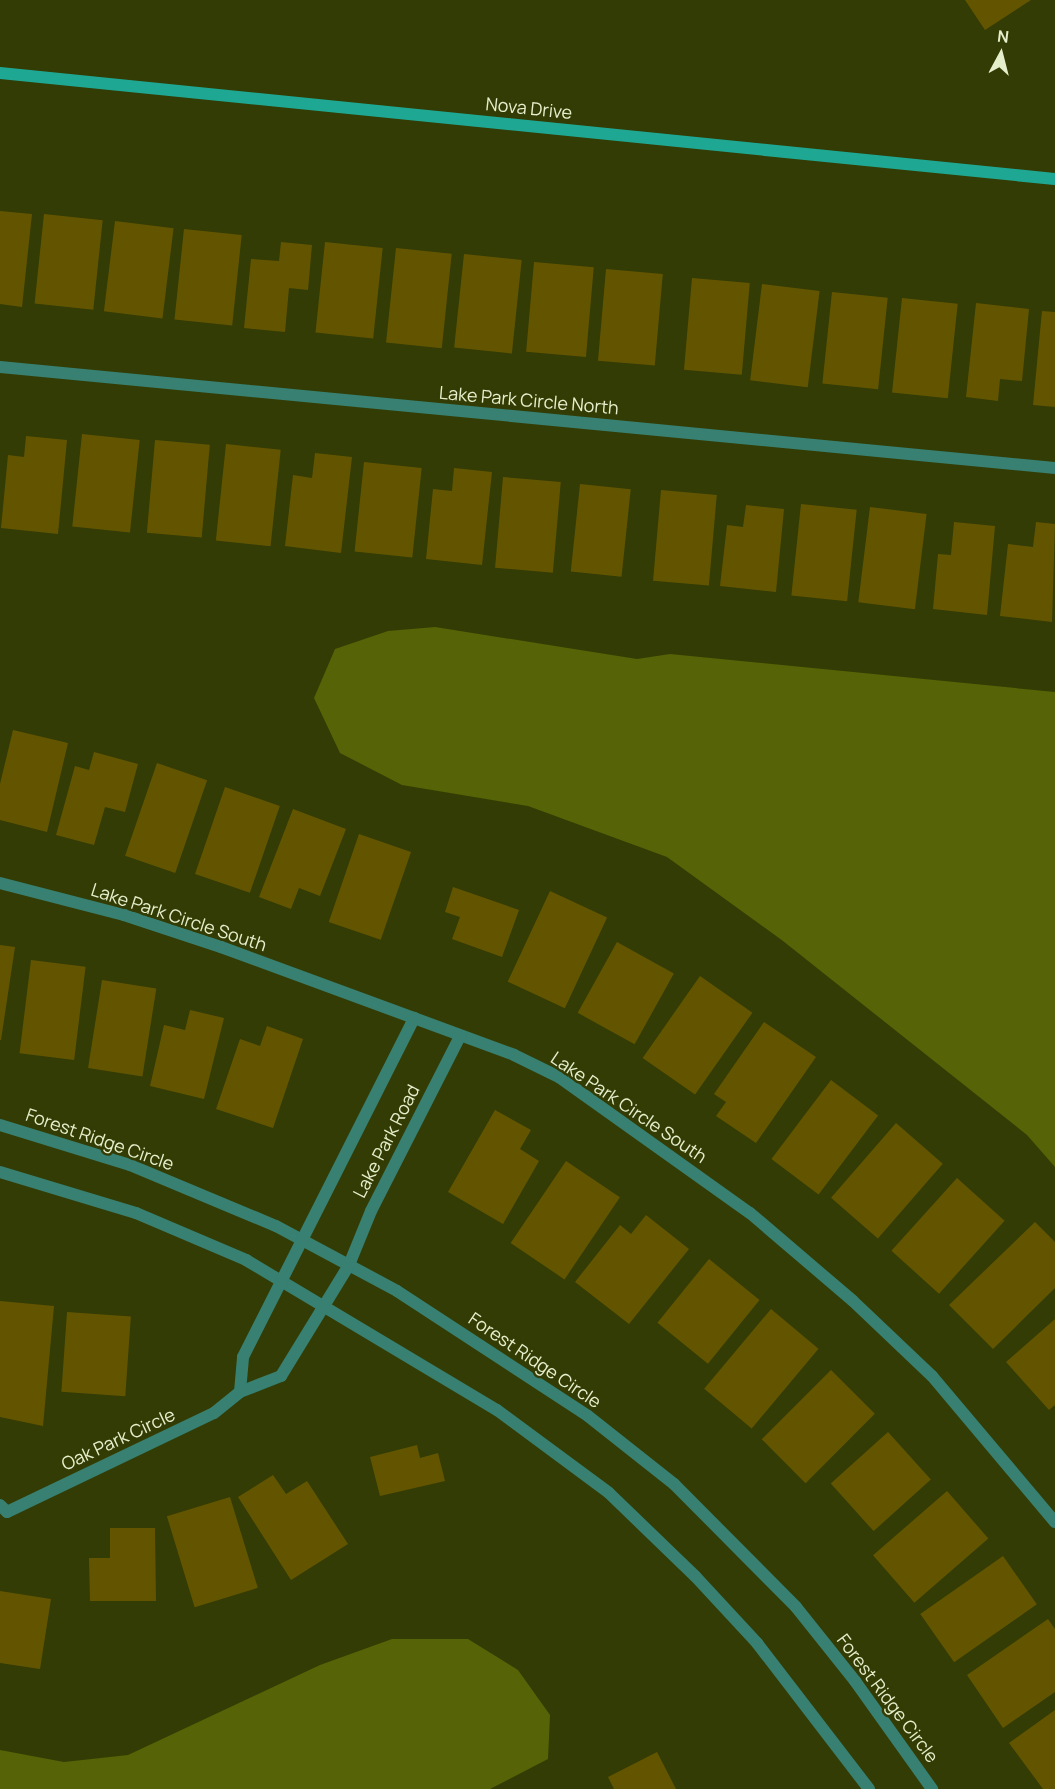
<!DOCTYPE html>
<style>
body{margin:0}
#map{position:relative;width:1055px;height:1789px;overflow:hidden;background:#333c04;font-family:Manrope,sans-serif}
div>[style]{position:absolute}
.water>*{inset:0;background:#566306}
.building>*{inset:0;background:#635500;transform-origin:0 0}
.street>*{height:12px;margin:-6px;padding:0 6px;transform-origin:6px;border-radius:6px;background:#378072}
.secondary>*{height:12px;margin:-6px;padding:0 6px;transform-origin:6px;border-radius:6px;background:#1ea893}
span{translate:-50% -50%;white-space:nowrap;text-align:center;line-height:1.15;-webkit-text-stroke:5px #333c04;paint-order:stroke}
.street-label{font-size:18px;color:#e6efcc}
.north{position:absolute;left:971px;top:24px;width:60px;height:60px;-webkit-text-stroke:4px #333c04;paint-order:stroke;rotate:7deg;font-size:16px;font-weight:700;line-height:24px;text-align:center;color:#e6efcc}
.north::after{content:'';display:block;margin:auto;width:21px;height:27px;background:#e6efcc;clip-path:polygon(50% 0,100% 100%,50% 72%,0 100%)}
</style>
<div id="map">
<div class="water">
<i style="clip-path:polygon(435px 627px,637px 659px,670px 654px,1055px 692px,1055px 1167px,1027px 1135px,783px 941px,667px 857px,528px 806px,402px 785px,340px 753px,314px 698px,335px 649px,388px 631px)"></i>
<i style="clip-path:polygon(392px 1639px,468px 1639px,518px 1670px,550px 1715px,548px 1759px,490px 1789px,0 1789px,0 1750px,64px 1762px,128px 1755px,320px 1665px)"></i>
</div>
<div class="building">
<i style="clip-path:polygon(965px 0,1031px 0,985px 30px)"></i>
<i style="clip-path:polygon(0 211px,32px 214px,22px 307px,0 304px)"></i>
<i style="left:44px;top:214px;width:59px;height:90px;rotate:6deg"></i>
<i style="left:115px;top:221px;width:59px;height:91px;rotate:7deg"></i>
<i style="left:184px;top:229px;width:58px;height:91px;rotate:6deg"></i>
<i style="clip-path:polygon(281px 242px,312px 245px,308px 290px,289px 288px,285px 332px,244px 328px,251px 259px,279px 261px)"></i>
<i style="left:325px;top:242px;width:58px;height:91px;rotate:6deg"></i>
<i style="left:396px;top:248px;width:56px;height:95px;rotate:6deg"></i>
<i style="left:464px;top:254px;width:58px;height:94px;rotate:6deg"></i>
<i style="left:534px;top:262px;width:60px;height:90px;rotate:5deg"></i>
<i style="left:606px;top:269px;width:57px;height:92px;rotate:5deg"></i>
<i style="left:692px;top:278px;width:58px;height:92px;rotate:5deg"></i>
<i style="left:762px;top:284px;width:58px;height:97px;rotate:7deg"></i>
<i style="left:832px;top:292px;width:56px;height:92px;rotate:6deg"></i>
<i style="left:902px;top:298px;width:56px;height:95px;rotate:6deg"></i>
<i style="clip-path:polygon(976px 303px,1029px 309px,1022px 381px,1000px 379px,998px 401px,966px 397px)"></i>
<i style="clip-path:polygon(1042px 311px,1055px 312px,1055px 407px,1033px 405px)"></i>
<i style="left:82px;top:434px;width:58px;height:93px;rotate:6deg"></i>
<i style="clip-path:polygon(26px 436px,67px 440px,58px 534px,1px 528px,8px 455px,24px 457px)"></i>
<i style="left:155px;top:440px;width:55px;height:93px;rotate:5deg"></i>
<i style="left:226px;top:444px;width:55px;height:97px;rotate:6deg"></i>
<i style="clip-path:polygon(315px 453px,352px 457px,341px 553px,285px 546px,293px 475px,312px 478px)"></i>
<i style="left:364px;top:462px;width:58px;height:90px;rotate:6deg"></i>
<i style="clip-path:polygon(454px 468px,492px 472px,482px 565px,426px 559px,433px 489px,452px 491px)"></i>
<i style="left:503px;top:477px;width:58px;height:91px;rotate:5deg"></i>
<i style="left:580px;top:484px;width:51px;height:88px;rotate:6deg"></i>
<i style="left:661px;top:490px;width:56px;height:91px;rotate:5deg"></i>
<i style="left:801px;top:504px;width:56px;height:92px;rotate:6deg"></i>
<i style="clip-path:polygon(746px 505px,784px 509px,776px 592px,720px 586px,727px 525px,743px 527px)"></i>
<i style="left:870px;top:507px;width:57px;height:96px;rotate:7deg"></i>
<i style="clip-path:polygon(954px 522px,995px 526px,987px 615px,933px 609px,938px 554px,951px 555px)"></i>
<i style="clip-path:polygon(1036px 522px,1055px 524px,1052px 622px,1000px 616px,1008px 544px,1033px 547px)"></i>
<i style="clip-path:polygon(13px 730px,68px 743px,47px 832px,0 820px,0 784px)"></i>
<i style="clip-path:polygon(94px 752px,138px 764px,125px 812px,105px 807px,94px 845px,56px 835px,75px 766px,89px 770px)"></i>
<i style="left:157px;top:763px;width:53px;height:98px;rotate:19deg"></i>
<i style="left:225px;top:787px;width:58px;height:92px;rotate:19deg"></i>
<i style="clip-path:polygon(293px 809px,346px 829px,320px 896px,299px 888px,291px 909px,259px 897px)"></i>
<i style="left:359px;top:834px;width:55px;height:93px;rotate:19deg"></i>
<i style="clip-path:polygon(453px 887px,519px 910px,502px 957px,452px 939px,460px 917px,445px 912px)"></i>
<i style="left:550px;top:891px;width:63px;height:100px;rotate:25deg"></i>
<i style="left:617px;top:942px;width:65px;height:81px;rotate:29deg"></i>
<i style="clip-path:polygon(0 945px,15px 947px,1px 1040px,0 1040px)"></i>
<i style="left:31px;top:960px;width:55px;height:94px;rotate:7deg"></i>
<i style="left:700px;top:976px;width:64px;height:100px;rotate:35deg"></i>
<i style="left:102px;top:980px;width:55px;height:89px;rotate:9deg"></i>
<i style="clip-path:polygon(190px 1010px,224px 1018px,204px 1099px,150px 1086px,164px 1025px,185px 1030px)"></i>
<i style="clip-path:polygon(764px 1022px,816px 1057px,756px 1143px,716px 1116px,726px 1102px,714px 1094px)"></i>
<i style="clip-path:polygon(267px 1026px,303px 1039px,273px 1128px,216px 1109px,240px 1039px,260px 1046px)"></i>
<i style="left:831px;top:1080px;width:59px;height:99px;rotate:37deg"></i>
<i style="clip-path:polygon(495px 1110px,531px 1130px,520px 1149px,539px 1161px,503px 1224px,448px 1192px)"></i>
<i style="left:896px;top:1123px;width:62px;height:99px;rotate:41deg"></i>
<i style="left:566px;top:1161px;width:65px;height:99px;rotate:34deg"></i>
<i style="left:957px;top:1178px;width:64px;height:98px;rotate:42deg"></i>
<i style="clip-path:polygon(646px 1215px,689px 1249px,629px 1324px,575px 1282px,620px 1225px,631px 1234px)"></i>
<i style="clip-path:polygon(1035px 1222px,1055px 1242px,1055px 1288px,993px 1349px,949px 1305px)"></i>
<i style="left:709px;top:1259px;width:65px;height:82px;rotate:39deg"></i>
<i style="clip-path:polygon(0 1301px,54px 1306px,43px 1426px,0 1417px)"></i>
<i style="left:771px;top:1309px;width:62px;height:104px;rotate:40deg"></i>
<i style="left:67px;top:1312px;width:64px;height:80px;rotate:4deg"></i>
<i style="clip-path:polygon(1055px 1319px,1055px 1405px,1049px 1410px,1006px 1362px)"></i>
<i style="left:831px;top:1370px;width:62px;height:98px;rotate:45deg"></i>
<i style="left:888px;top:1432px;width:64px;height:77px;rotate:48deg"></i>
<i style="clip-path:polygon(417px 1445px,420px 1458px,438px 1453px,445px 1481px,380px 1496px,370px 1457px)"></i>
<i style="clip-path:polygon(273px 1475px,286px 1494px,307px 1481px,348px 1544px,291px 1580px,238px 1497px)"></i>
<i style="left:947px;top:1491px;width:63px;height:98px;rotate:49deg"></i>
<i style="left:230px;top:1497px;width:95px;height:66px;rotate:73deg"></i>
<i style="clip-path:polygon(110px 1528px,155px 1528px,156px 1601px,90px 1601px,89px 1558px,110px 1558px)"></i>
<i style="left:1003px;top:1556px;width:59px;height:101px;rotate:55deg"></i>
<i style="clip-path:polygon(0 1591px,51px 1599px,40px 1669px,0 1663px)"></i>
<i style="clip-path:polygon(1048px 1619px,1055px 1629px,1055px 1692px,1003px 1728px,967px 1675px)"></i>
<i style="clip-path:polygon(1055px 1710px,1055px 1789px,1043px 1789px,1009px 1743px)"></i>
<i style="clip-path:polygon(657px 1752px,676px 1789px,614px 1789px,608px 1777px)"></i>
</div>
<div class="street">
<i style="left:0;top:367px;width:1060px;rotate:5.47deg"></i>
<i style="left:0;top:883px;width:128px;rotate:14.5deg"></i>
<i style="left:124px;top:915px;width:102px;rotate:18.3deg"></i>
<i style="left:221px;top:947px;width:312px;rotate:20.2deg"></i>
<i style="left:514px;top:1055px;width:50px;rotate:26.1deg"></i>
<i style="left:559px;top:1077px;width:234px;rotate:35.5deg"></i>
<i style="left:750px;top:1213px;width:135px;rotate:40.5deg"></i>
<i style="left:853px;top:1301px;width:109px;rotate:43.5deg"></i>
<i style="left:932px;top:1376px;width:191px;rotate:49.9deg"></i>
<i style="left:0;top:1125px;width:136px;rotate:17.1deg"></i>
<i style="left:130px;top:1165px;width:158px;rotate:22.7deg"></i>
<i style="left:276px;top:1226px;width:137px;rotate:28.2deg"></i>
<i style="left:397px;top:1291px;width:228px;rotate:33.2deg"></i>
<i style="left:588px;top:1416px;width:110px;rotate:38.3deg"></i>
<i style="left:674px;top:1484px;width:173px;rotate:45.2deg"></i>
<i style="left:796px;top:1607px;width:95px;rotate:51.4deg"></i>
<i style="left:855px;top:1681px;width:133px;rotate:54.5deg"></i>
<i style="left:0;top:1172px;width:142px;rotate:16.8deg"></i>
<i style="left:136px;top:1213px;width:120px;rotate:23.1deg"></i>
<i style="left:246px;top:1260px;width:292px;rotate:30.9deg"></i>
<i style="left:497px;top:1410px;width:139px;rotate:36.5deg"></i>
<i style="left:609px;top:1493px;width:120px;rotate:44deg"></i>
<i style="left:695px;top:1576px;width:91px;rotate:47.2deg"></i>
<i style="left:757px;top:1643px;width:184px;rotate:52.5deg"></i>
<i style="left:240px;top:1392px;width:35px;rotate:-85deg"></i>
<i style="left:243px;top:1357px;width:380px;rotate:-63.2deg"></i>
<i style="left:0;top:1505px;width:10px;rotate:45deg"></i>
<i style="left:7px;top:1512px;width:229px;rotate:-25.6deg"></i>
<i style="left:214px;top:1413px;width:33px;rotate:-39deg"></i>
<i style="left:240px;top:1392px;width:44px;rotate:-21.3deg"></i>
<i style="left:281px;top:1376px;width:130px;rotate:-58.5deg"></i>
<i style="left:349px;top:1265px;width:58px;rotate:-67.8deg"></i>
<i style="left:371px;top:1211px;width:196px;rotate:-63deg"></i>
</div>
<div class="secondary">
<i style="left:0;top:73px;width:1060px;rotate:5.74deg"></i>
</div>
<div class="street-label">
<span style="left:529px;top:108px;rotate:6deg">Nova Drive</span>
<span style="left:529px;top:400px;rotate:5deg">Lake Park Circle North</span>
<span style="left:179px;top:917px;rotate:18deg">Lake Park Circle South</span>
<span style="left:629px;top:1107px;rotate:34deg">Lake Park Circle South</span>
<span style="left:100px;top:1139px;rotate:19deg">Forest Ridge Circle</span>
<span style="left:386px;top:1141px;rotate:-63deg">Lake Park Road</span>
<span style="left:535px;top:1360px;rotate:34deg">Forest Ridge Circle</span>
<span style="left:118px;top:1439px;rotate:-25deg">Oak Park Circle</span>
<span style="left:888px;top:1698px;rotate:53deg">Forest Ridge Circle</span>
</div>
<div class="north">N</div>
</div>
